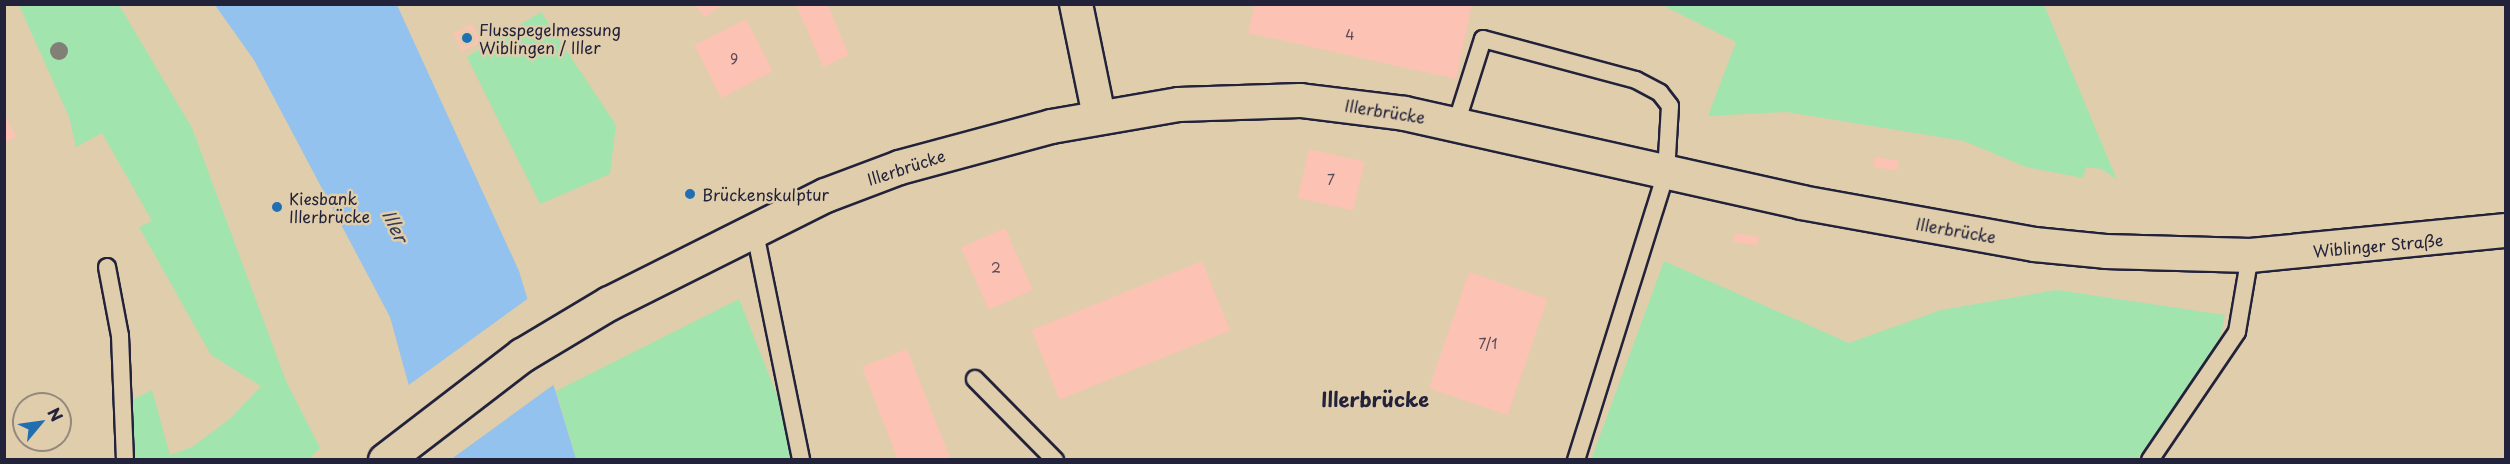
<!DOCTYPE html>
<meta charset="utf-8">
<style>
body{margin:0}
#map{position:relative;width:2510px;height:464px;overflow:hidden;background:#e0cdab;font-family:"Playpen Sans",sans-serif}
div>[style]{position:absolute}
.green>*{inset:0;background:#a2e4ae}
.water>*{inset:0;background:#92c2ed}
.pier>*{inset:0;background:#e0cdab}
.building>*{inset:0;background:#fcc2b3;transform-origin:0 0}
.roads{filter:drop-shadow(2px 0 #22223b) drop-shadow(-2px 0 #22223b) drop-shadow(0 2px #22223b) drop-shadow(0 -2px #22223b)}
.lane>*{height:16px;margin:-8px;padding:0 8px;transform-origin:8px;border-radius:8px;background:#e0cdab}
.street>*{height:32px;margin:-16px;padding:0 16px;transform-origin:16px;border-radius:16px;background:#e0cdab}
.secondary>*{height:33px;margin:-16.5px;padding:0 16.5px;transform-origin:16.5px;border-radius:16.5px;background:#e0cdab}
.trees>*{width:18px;height:18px;margin:-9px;border-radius:50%;background:#827f77}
.dots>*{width:16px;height:16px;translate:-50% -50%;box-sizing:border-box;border:3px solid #e0cdab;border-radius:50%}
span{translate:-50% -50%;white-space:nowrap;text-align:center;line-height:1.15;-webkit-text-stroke:5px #e0cdab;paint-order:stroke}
.number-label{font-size:14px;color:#584a59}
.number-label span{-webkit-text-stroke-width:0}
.poi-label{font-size:16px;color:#22223b}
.left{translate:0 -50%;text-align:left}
.street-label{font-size:16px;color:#22223b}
.water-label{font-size:18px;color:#333a56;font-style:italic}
.quarter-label{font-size:20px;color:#22223b;font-weight:700}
.frame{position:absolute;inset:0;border:6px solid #22223b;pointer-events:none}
.north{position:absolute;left:12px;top:392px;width:60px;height:60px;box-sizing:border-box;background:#e0cdab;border:2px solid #94897e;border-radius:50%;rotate:61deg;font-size:16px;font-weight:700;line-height:24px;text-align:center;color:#22223b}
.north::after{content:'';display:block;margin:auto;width:21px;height:27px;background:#1f6fb2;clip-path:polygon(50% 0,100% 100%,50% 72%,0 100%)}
</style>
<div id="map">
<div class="green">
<i style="clip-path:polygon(19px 5px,119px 5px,192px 128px,286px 381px,320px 448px,309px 459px,134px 459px,126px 403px,152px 390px,170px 455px,192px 447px,231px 418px,261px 386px,211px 355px,139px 227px,152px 221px,102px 133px,76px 147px,69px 117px)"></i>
<i style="clip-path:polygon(1662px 5px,2044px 5px,2117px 180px,2102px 169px,2086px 167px,2083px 178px,2026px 167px,1964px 141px,1787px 112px,1708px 116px,1736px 42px)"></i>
<i style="clip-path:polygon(541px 12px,616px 125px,610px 174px,540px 204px,467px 57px)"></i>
<i style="clip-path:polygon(1664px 261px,1849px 343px,1941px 310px,2057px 290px,2225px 315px,2221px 335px,2197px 377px,2137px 459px,1591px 460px)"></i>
<i style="clip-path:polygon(739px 299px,802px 459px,576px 459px,556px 391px)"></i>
</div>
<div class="water">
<i style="clip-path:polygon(215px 5px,397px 5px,519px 271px,576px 459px,429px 459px,390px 317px,254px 60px)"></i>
</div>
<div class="pier">
<i style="clip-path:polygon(530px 297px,556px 383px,450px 460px,426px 460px,406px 387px)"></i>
</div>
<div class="building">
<i style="clip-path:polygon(796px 4px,827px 4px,849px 55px,823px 67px)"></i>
<i style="clip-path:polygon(1255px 4px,1472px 4px,1456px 79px,1248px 33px)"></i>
<i style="clip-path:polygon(695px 5px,722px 5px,705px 17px)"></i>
<i style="left:746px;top:19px;width:59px;height:58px;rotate:63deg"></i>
<i style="left:472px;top:24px;width:20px;height:21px;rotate:63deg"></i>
<i style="clip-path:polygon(4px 114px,16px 137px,4px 143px)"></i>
<i style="left:1309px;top:149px;width:57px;height:50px;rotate:13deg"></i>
<i style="left:1875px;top:157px;width:24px;height:10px;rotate:9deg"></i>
<i style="left:1005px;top:228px;width:68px;height:48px;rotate:66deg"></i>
<i style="left:1735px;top:233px;width:24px;height:9px;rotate:9deg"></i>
<i style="left:1202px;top:261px;width:75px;height:184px;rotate:68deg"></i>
<i style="left:1469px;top:272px;width:83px;height:123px;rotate:19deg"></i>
<i style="clip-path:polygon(907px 349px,951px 460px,898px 460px,862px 367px)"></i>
</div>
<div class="roads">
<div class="lane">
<i style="left:1456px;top:124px;width:89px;rotate:-72.4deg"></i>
<i style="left:1483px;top:39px;width:158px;rotate:15deg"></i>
<i style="left:1636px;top:80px;width:27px;rotate:28deg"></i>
<i style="left:1660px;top:93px;width:16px;rotate:52deg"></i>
<i style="left:1670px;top:106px;width:67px;rotate:93.4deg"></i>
<i style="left:1666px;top:173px;width:301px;rotate:107.4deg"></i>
<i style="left:754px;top:228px;width:237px;rotate:78.5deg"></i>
<i style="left:107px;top:267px;width:70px;rotate:79.3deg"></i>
<i style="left:120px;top:336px;width:124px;rotate:87.7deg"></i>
<i style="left:975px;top:379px;width:114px;rotate:45.4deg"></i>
<i style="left:2150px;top:460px;width:155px;rotate:-55.8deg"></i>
<i style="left:2237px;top:332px;width:78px;rotate:-80.4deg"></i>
</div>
<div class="street">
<i style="left:1076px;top:4px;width:114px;rotate:78.4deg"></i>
</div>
<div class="secondary">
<i style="left:385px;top:460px;width:173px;rotate:-37.5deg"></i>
<i style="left:522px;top:355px;width:101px;rotate:-30.9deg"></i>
<i style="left:609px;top:303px;width:241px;rotate:-26.6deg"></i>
<i style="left:825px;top:195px;width:79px;rotate:-20.7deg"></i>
<i style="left:899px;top:167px;width:157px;rotate:-15.1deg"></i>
<i style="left:1051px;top:126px;width:129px;rotate:-9.8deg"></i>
<i style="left:1178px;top:104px;width:122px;rotate:-1.9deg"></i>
<i style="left:1300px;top:100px;width:105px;rotate:7.1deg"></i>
<i style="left:1404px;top:113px;width:407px;rotate:12.6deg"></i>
<i style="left:1801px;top:202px;width:237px;rotate:10.2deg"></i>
<i style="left:2034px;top:244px;width:71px;rotate:5.6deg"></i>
<i style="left:2105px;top:251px;width:145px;rotate:1.6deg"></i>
<i style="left:2250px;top:255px;width:257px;rotate:-5.6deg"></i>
</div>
</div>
<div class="trees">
<i style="left:59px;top:51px"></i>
</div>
<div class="dots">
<i style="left:467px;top:38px;background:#1f6fb2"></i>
<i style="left:690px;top:194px;background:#1f6fb2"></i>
<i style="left:277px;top:207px;background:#1f6fb2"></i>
</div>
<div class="number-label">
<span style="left:1350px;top:35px">4</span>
<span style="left:734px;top:59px">9</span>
<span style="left:1331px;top:180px">7</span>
<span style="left:996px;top:268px">2</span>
<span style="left:1488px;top:344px">7/1</span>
</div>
<div class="poi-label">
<span class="left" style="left:479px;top:38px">Flusspegelmessung<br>Wiblingen / Iller</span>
<span class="left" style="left:702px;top:194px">Brückenskulptur</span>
<span class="left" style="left:289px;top:207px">Kiesbank<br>Illerbrücke</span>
</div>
<div class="street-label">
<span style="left:1385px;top:111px;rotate:9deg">Illerbrücke</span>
<span style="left:906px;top:167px;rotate:-18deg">Illerbrücke</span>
<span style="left:1956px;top:230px;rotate:10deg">Illerbrücke</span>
<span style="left:2378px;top:245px;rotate:-5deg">Wiblinger Straße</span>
</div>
<div class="water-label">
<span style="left:395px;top:226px;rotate:64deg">Iller</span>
</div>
<div class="quarter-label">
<span style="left:1375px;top:399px">Illerbrücke</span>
</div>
<div class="frame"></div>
<div class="north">N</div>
</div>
